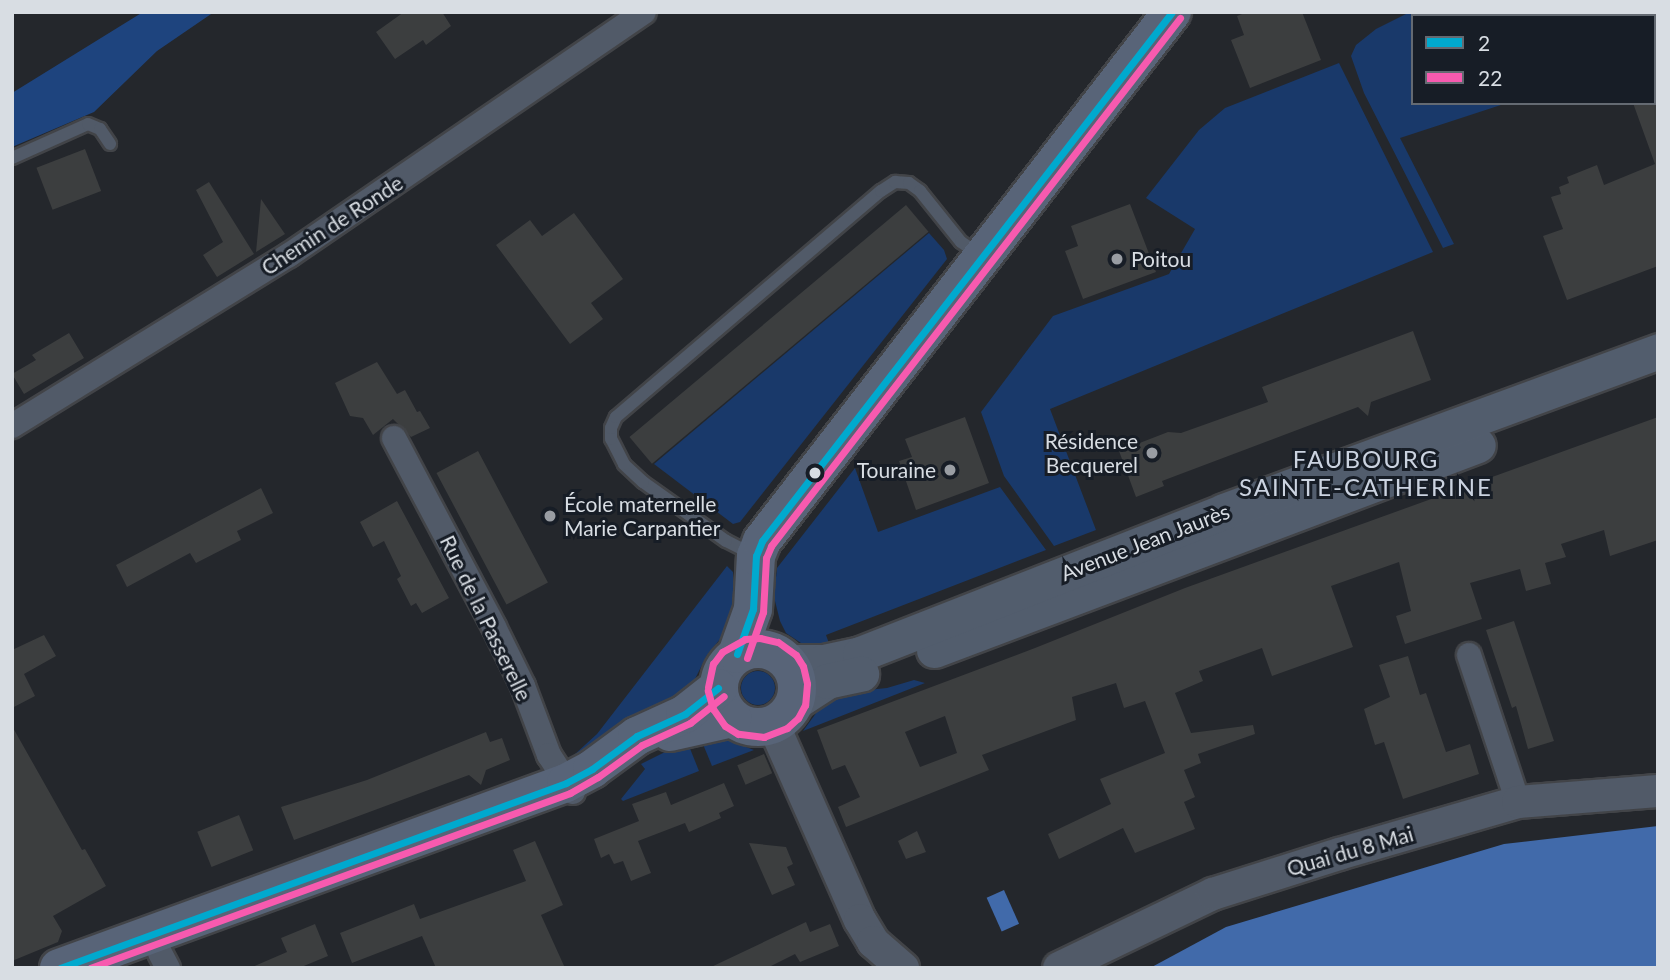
<!DOCTYPE html>
<meta charset="utf-8">
<style>
body{margin:0}
#map{position:relative;width:1670px;height:980px;overflow:hidden;background:#24272c;font-family:Lato,sans-serif}
div>[style]{position:absolute}
.green>*{inset:0;background:#19396a}
.round{border-radius:50%}
.forest>*{inset:0;background:#1e447e}
.water>*{inset:0;background:#416aaa;transform-origin:0 0}
.building>*{inset:0;background:#3c3e3f;transform-origin:0 0}
.roads{filter:drop-shadow(2px 0 #424448) drop-shadow(-2px 0 #424448) drop-shadow(0 2px #424448) drop-shadow(0 -2px #424448)}
.service>*{height:12px;margin:-6px;padding:0 6px;transform-origin:6px;border-radius:6px;background:#515a68}
.minor>*{height:24px;margin:-12px;padding:0 12px;transform-origin:12px;border-radius:12px;background:#515a68}
.tertiary>*{height:32px;margin:-16px;padding:0 16px;transform-origin:16px;border-radius:16px;background:#515a68}
.secondary>*{height:35px;margin:-17.5px;padding:0 17.5px;transform-origin:17.5px;border-radius:17.5px;background:#525d6d}
.primary>*{height:38px;margin:-19px;padding:0 19px;transform-origin:19px;border-radius:19px;background:#586478}
.primary>.ring{margin:-19px;padding:0;box-sizing:content-box;background:none;border:38px solid #586478;border-radius:50%}
.bus-1>*{height:7px;margin:-3.5px;padding:0 3.5px;transform-origin:3.5px;border-radius:3.5px;background:#00a9ce}
.bus-2>*{height:7px;margin:-3.5px;padding:0 3.5px;transform-origin:3.5px;border-radius:3.5px;background:#f75aaf}
.dots>*{width:19px;height:19px;translate:-50% -50%;box-sizing:border-box;border:4px solid #171d26;border-radius:50%}
span{translate:-50% -50%;white-space:nowrap;text-align:center;line-height:1.15;-webkit-text-stroke:6px #171d26;paint-order:stroke}
.street-label{font-size:21px;color:#d8dde3}
.poi-label{font-size:21px;color:#d8dde3}
.left{translate:0 -50%;text-align:left}
.right{translate:-100% -50%;text-align:right}
.quarter-label{font-size:24px;color:#cbd3e0;letter-spacing:2px}
.frame{position:absolute;inset:0;border:14px solid #d8dde3;pointer-events:none}
.legend{position:absolute;left:1411px;top:14px;width:245px;height:91px;box-sizing:border-box;background:#171d26;border:2px solid #646a72;margin:0;padding:9px 12px;list-style:none;font-size:21px;color:#d8dde3}
.legend li{display:flex;align-items:center;gap:14px;height:35px}
.legend b{width:35px;border:2px solid #646a72}
</style>
<div id="map">
<div class="green">
<i style="clip-path:polygon(1410px 12px,1558px 12px,1559px 16px,1413px 16px,1413px 103px,1507px 103px,1400px 138px,1454px 244px,1443px 248px,1364px 93px,1351px 56px,1356px 45px,1376px 29px)"></i>
<i style="clip-path:polygon(1339px 63px,1433px 252px,1050px 409px,1096px 530px,1054px 546px,1004px 476px,981px 412px,1053px 316px,1169px 274px,1195px 229px,1146px 198px,1199px 130px,1225px 108px)"></i>
<i style="clip-path:polygon(929px 233px,944px 250px,947px 259px,740px 522px,733px 524px,654px 464px)"></i>
<i style="clip-path:polygon(855px 468px,878px 532px,1000px 487px,1046px 550px,826px 635px,830px 646px,804px 645px,786px 633px,780px 621px,774px 597px,777px 568px)"></i>
<i style="clip-path:polygon(727px 566px,733px 572px,734px 610px,726px 632px,707px 655px,689px 691px,579px 757px,574px 755px,597px 734px)"></i>
<i class="round" style="left:741px;top:671px;width:34px;height:34px"></i>
<i style="clip-path:polygon(914px 680px,925px 683px,803px 731px,825px 701px,848px 692px,887px 688px)"></i>
<i style="clip-path:polygon(700px 737px,725px 739px,754px 750px,712px 766px)"></i>
<i style="clip-path:polygon(687px 741px,699px 771px,623px 801px,621px 799px,645px 769px,641px 764px)"></i>
</div>
<div class="forest">
<i style="clip-path:polygon(143px 12px,214px 12px,157px 51px,94px 112px,12px 147px,12px 93px)"></i>
</div>
<div class="water">
<i style="clip-path:polygon(1658px 826px,1658px 968px,1150px 968px,1226px 927px,1504px 844px)"></i>
<i style="left:1004px;top:890px;width:37px;height:19px;rotate:66deg"></i>
</div>
<div class="building">
<i style="clip-path:polygon(404px 12px,442px 12px,451px 26px,426px 45px,423px 40px,395px 59px,376px 32px)"></i>
<i style="clip-path:polygon(1247px 12px,1302px 12px,1321px 60px,1250px 88px,1231px 40px,1244px 35px,1237px 16px)"></i>
<i style="clip-path:polygon(1633px 103px,1658px 103px,1658px 266px,1567px 300px,1543px 236px,1563px 229px,1551px 197px,1561px 194px,1559px 187px,1569px 183px,1567px 177px,1597px 165px,1604px 185px,1655px 164px)"></i>
<i style="left:85px;top:149px;width:45px;height:52px;rotate:69deg"></i>
<i style="clip-path:polygon(209px 182px,254px 254px,217px 277px,203px 255px,223px 242px,196px 190px)"></i>
<i style="clip-path:polygon(261px 199px,285px 234px,256px 252px)"></i>
<i style="clip-path:polygon(1130px 204px,1156px 272px,1083px 299px,1065px 251px,1078px 246px,1071px 226px)"></i>
<i style="left:906px;top:205px;width:35px;height:361px;rotate:50deg"></i>
<i style="clip-path:polygon(574px 213px,623px 279px,591px 303px,603px 319px,570px 344px,496px 245px,530px 220px,542px 236px)"></i>
<i style="clip-path:polygon(1413px 331px,1431px 380px,1371px 402px,1368px 416px,1358px 407px,1162px 481px,1164px 486px,1136px 497px,1119px 451px,1168px 432px,1181px 433px,1268px 402px,1262px 387px)"></i>
<i style="clip-path:polygon(69px 333px,84px 358px,24px 394px,12px 374px,36px 360px,32px 355px)"></i>
<i style="clip-path:polygon(377px 362px,397px 394px,405px 390px,417px 412px,420px 411px,430px 428px,411px 437px,393px 419px,373px 435px,363px 418px,350px 416px,335px 383px)"></i>
<i style="clip-path:polygon(965px 417px,989px 483px,916px 510px,899px 461px,912px 457px,905px 439px)"></i>
<i style="clip-path:polygon(evenodd,1658px 417px,1658px 540px,1610px 556px,1604px 530px,1561px 544px,1566px 557px,1545px 563px,1551px 584px,1526px 591px,1520px 569px,1470px 583px,1482px 619px,1405px 644px,1396px 616px,1411px 611px,1399px 562px,1331px 586px,1353px 647px,1272px 676px,1262px 648px,1199px 671px,1203px 681px,1175px 693px,1191px 733px,1253px 725px,1255px 734px,1198px 754px,1201px 763px,1184px 770px,1195px 797px,1184px 802px,1195px 829px,1135px 853px,1123px 828px,1059px 859px,1048px 834px,1111px 804px,1100px 779px,1165px 753px,1145px 701px,1124px 708px,1116px 683px,1072px 697px,1076px 720px,982px 755px,989px 770px,846px 827px,838px 807px,860px 797px,845px 765px,832px 770px,817px 730px,1035px 648px,1185px 588px,1658px 417px,945px 716px,957px 753px,920px 767px,905px 732px,945px 716px)"></i>
<i style="left:478px;top:451px;width:149px;height:47px;rotate:62deg"></i>
<i style="clip-path:polygon(261px 488px,273px 513px,237px 531px,241px 540px,196px 563px,190px 553px,127px 587px,116px 565px)"></i>
<i style="clip-path:polygon(397px 501px,449px 598px,422px 613px,416px 603px,411px 606px,397px 579px,401px 576px,384px 541px,373px 547px,360px 522px)"></i>
<i style="clip-path:polygon(1514px 621px,1554px 741px,1528px 749px,1516px 706px,1512px 708px,1486px 630px)"></i>
<i style="clip-path:polygon(44px 635px,56px 656px,24px 674px,35px 696px,12px 708px,12px 650px)"></i>
<i style="clip-path:polygon(1408px 656px,1420px 695px,1426px 693px,1446px 752px,1470px 744px,1479px 774px,1403px 799px,1384px 742px,1375px 745px,1364px 709px,1390px 697px,1379px 665px)"></i>
<i style="clip-path:polygon(12px 726px,82px 850px,85px 849px,106px 886px,53px 916px,62px 931px,58px 942px,12px 961px)"></i>
<i style="clip-path:polygon(486px 732px,490px 742px,502px 738px,510px 760px,486px 770px,481px 785px,469px 775px,294px 840px,281px 807px,367px 780px)"></i>
<i style="left:764px;top:754px;width:21px;height:29px;rotate:67deg"></i>
<i style="clip-path:polygon(724px 783px,734px 806px,719px 813px,721px 818px,689px 832px,685px 823px,638px 841px,651px 873px,631px 881px,623px 861px,614px 864px,609px 854px,601px 858px,594px 839px,639px 821px,632px 804px,666px 792px,671px 805px)"></i>
<i style="left:239px;top:815px;width:38px;height:45px;rotate:68deg"></i>
<i style="clip-path:polygon(917px 831px,926px 852px,906px 859px,898px 841px)"></i>
<i style="clip-path:polygon(535px 841px,563px 905px,541px 915px,565px 968px,436px 968px,422px 936px,352px 963px,340px 933px,414px 904px,420px 919px,526px 881px,513px 850px)"></i>
<i style="clip-path:polygon(749px 843px,786px 847px,793px 864px,787px 867px,795px 885px,772px 895px)"></i>
<i style="clip-path:polygon(806px 922px,810px 932px,830px 924px,839px 946px,800px 962px,795px 954px,767px 968px,709px 968px)"></i>
<i style="clip-path:polygon(315px 924px,328px 956px,299px 968px,250px 968px,287px 952px,281px 938px)"></i>
</div>
<div class="roads">
<div class="service">
<i style="left:12px;top:158px;width:83px;rotate:-24.1deg"></i>
<i style="left:88px;top:124px;width:13px;rotate:23deg"></i>
<i style="left:100px;top:129px;width:18px;rotate:56deg"></i>
<i style="left:752px;top:554px;width:29px;rotate:-153deg"></i>
<i style="left:726px;top:541px;width:102px;rotate:-144.6deg"></i>
<i style="left:643px;top:482px;width:26px;rotate:-137deg"></i>
<i style="left:624px;top:464px;width:28px;rotate:-117deg"></i>
<i style="left:611px;top:439px;width:11px;rotate:-90deg"></i>
<i style="left:611px;top:428px;width:12px;rotate:-66deg"></i>
<i style="left:616px;top:417px;width:348px;rotate:-40.5deg"></i>
<i style="left:881px;top:191px;width:17px;rotate:-33deg"></i>
<i style="left:895px;top:182px;width:14px;rotate:4deg"></i>
<i style="left:909px;top:183px;width:14px;rotate:36deg"></i>
<i style="left:920px;top:191px;width:65px;rotate:51.2deg"></i>
<i style="left:961px;top:242px;width:22px;rotate:34deg"></i>
</div>
<div class="minor">
<i style="left:12px;top:426px;width:326px;rotate:-31.7deg"></i>
<i style="left:289px;top:255px;width:430px;rotate:-34.4deg"></i>
<i style="left:394px;top:438px;width:214px;rotate:62.1deg"></i>
<i style="left:494px;top:627px;width:66px;rotate:63.8deg"></i>
<i style="left:523px;top:686px;width:74px;rotate:69.4deg"></i>
<i style="left:549px;top:755px;width:44px;rotate:57deg"></i>
<i style="left:1469px;top:655px;width:155px;rotate:71.6deg"></i>
<i style="left:160px;top:953px;width:17px;rotate:62deg"></i>
</div>
<div class="tertiary">
<i style="left:773px;top:724px;width:214px;rotate:66.1deg"></i>
<i style="left:860px;top:920px;width:26px;rotate:59deg"></i>
<i style="left:873px;top:942px;width:40px;rotate:41deg"></i>
<i style="left:1059px;top:968px;width:171px;rotate:-25.7deg"></i>
<i style="left:1213px;top:894px;width:132px;rotate:-17.6deg"></i>
<i style="left:1339px;top:854px;width:186px;rotate:-16.2deg"></i>
<i style="left:1518px;top:802px;width:140px;rotate:-4.5deg"></i>
</div>
<div class="secondary">
<i style="left:934px;top:650px;width:581px;rotate:-20.65deg"></i>
<i style="left:788px;top:662px;width:35px"></i>
<i style="left:823px;top:662px;width:38px;rotate:-12deg"></i>
<i style="left:860px;top:654px;width:391px;rotate:-21.4deg"></i>
<i style="left:1224px;top:511px;width:463px;rotate:-20.2deg"></i>
<i style="left:795px;top:702px;width:38px;rotate:-33deg"></i>
<i style="left:827px;top:681px;width:35px;rotate:-12deg"></i>
</div>
<div class="primary">
<i class="ring" style="left:719px;top:649px;width:40px;height:40px"></i>
<i style="left:737px;top:654px;width:48px;rotate:-70.4deg"></i>
<i style="left:753px;top:609px;width:53px;rotate:-86.8deg"></i>
<i style="left:756px;top:556px;width:16px;rotate:-68deg"></i>
<i style="left:762px;top:541px;width:669px;rotate:-52.22deg"></i>
<i style="left:670px;top:732px;width:64px;rotate:-12.7deg"></i>
<i style="left:59px;top:968px;width:540px;rotate:-20.05deg"></i>
<i style="left:566px;top:783px;width:30px;rotate:-28deg"></i>
<i style="left:592px;top:769px;width:56px;rotate:-36.3deg"></i>
<i style="left:637px;top:736px;width:53px;rotate:-24.6deg"></i>
<i style="left:685px;top:714px;width:42px;rotate:-38.2deg"></i>
</div>
</div>
<div class="bus-1">
<i style="left:737px;top:654px;width:48px;rotate:-70.4deg"></i>
<i style="left:753px;top:609px;width:53px;rotate:-86.8deg"></i>
<i style="left:756px;top:556px;width:16px;rotate:-68deg"></i>
<i style="left:762px;top:541px;width:669px;rotate:-52.22deg"></i>
<i style="left:60px;top:968px;width:539px;rotate:-20.08deg"></i>
<i style="left:566px;top:783px;width:30px;rotate:-28deg"></i>
<i style="left:592px;top:769px;width:56px;rotate:-36.3deg"></i>
<i style="left:637px;top:736px;width:53px;rotate:-24.6deg"></i>
<i style="left:685px;top:714px;width:42px;rotate:-38.2deg"></i>
</div>
<div class="bus-2">
<i style="left:747px;top:658px;width:49px;rotate:-70.8deg"></i>
<i style="left:763px;top:612px;width:54px;rotate:-86.8deg"></i>
<i style="left:766px;top:558px;width:13px;rotate:-67deg"></i>
<i style="left:771px;top:546px;width:668px;rotate:-52.24deg"></i>
<i style="left:708px;top:687px;width:24px;rotate:-78deg"></i>
<i style="left:713px;top:664px;width:15px;rotate:-53deg"></i>
<i style="left:722px;top:652px;width:26px;rotate:-29deg"></i>
<i style="left:745px;top:639px;width:15px;rotate:-4deg"></i>
<i style="left:760px;top:638px;width:18px;rotate:13deg"></i>
<i style="left:778px;top:642px;width:22px;rotate:36deg"></i>
<i style="left:796px;top:655px;width:13px;rotate:58deg"></i>
<i style="left:803px;top:666px;width:18px;rotate:77deg"></i>
<i style="left:807px;top:684px;width:21px;rotate:95deg"></i>
<i style="left:805px;top:705px;width:15px;rotate:118deg"></i>
<i style="left:798px;top:718px;width:15px;rotate:138deg"></i>
<i style="left:787px;top:728px;width:25px;rotate:159deg"></i>
<i style="left:764px;top:737px;width:26px;rotate:-173deg"></i>
<i style="left:738px;top:734px;width:15px;rotate:-148deg"></i>
<i style="left:725px;top:726px;width:21px;rotate:-125deg"></i>
<i style="left:713px;top:709px;width:19px;rotate:-106deg"></i>
<i style="left:90px;top:968px;width:511px;rotate:-20.03deg"></i>
<i style="left:570px;top:793px;width:32px;rotate:-30deg"></i>
<i style="left:598px;top:777px;width:54px;rotate:-36deg"></i>
<i style="left:642px;top:745px;width:53px;rotate:-24.6deg"></i>
<i style="left:690px;top:723px;width:43px;rotate:-38.5deg"></i>
</div>
<div class="dots">
<i style="left:1117px;top:259px;background:#999da3"></i>
<i style="left:1152px;top:453px;background:#999da3"></i>
<i style="left:950px;top:470px;background:#999da3"></i>
<i style="left:815px;top:473px;background:#d8dde3"></i>
<i style="left:550px;top:516px;background:#999da3"></i>
</div>
<div class="street-label">
<span style="left:332px;top:225px;rotate:-33deg">Chemin de Ronde</span>
<span style="left:1145px;top:542px;rotate:-21deg">Avenue Jean Jaurès</span>
<span style="left:486px;top:618px;rotate:64deg">Rue de la Passerelle</span>
<span style="left:1350px;top:851px;rotate:-16deg">Quai du 8 Mai</span>
</div>
<div class="poi-label">
<span class="left" style="left:1131px;top:259px">Poitou</span>
<span class="right" style="left:1138px;top:453px">Résidence<br>Becquerel</span>
<span class="right" style="left:936px;top:470px">Touraine</span>
<span class="left" style="left:564px;top:516px">École maternelle<br>Marie Carpantier</span>
</div>
<div class="quarter-label">
<span style="left:1366px;top:473px">FAUBOURG<br>SAINTE-CATHERINE</span>
</div>
<div class="frame"></div>
<ul class="legend">
<li><b style="height:9px;background:#00a9ce"></b>2</li>
<li><b style="height:9px;background:#f75aaf"></b>22</li>
</ul>
</div>
